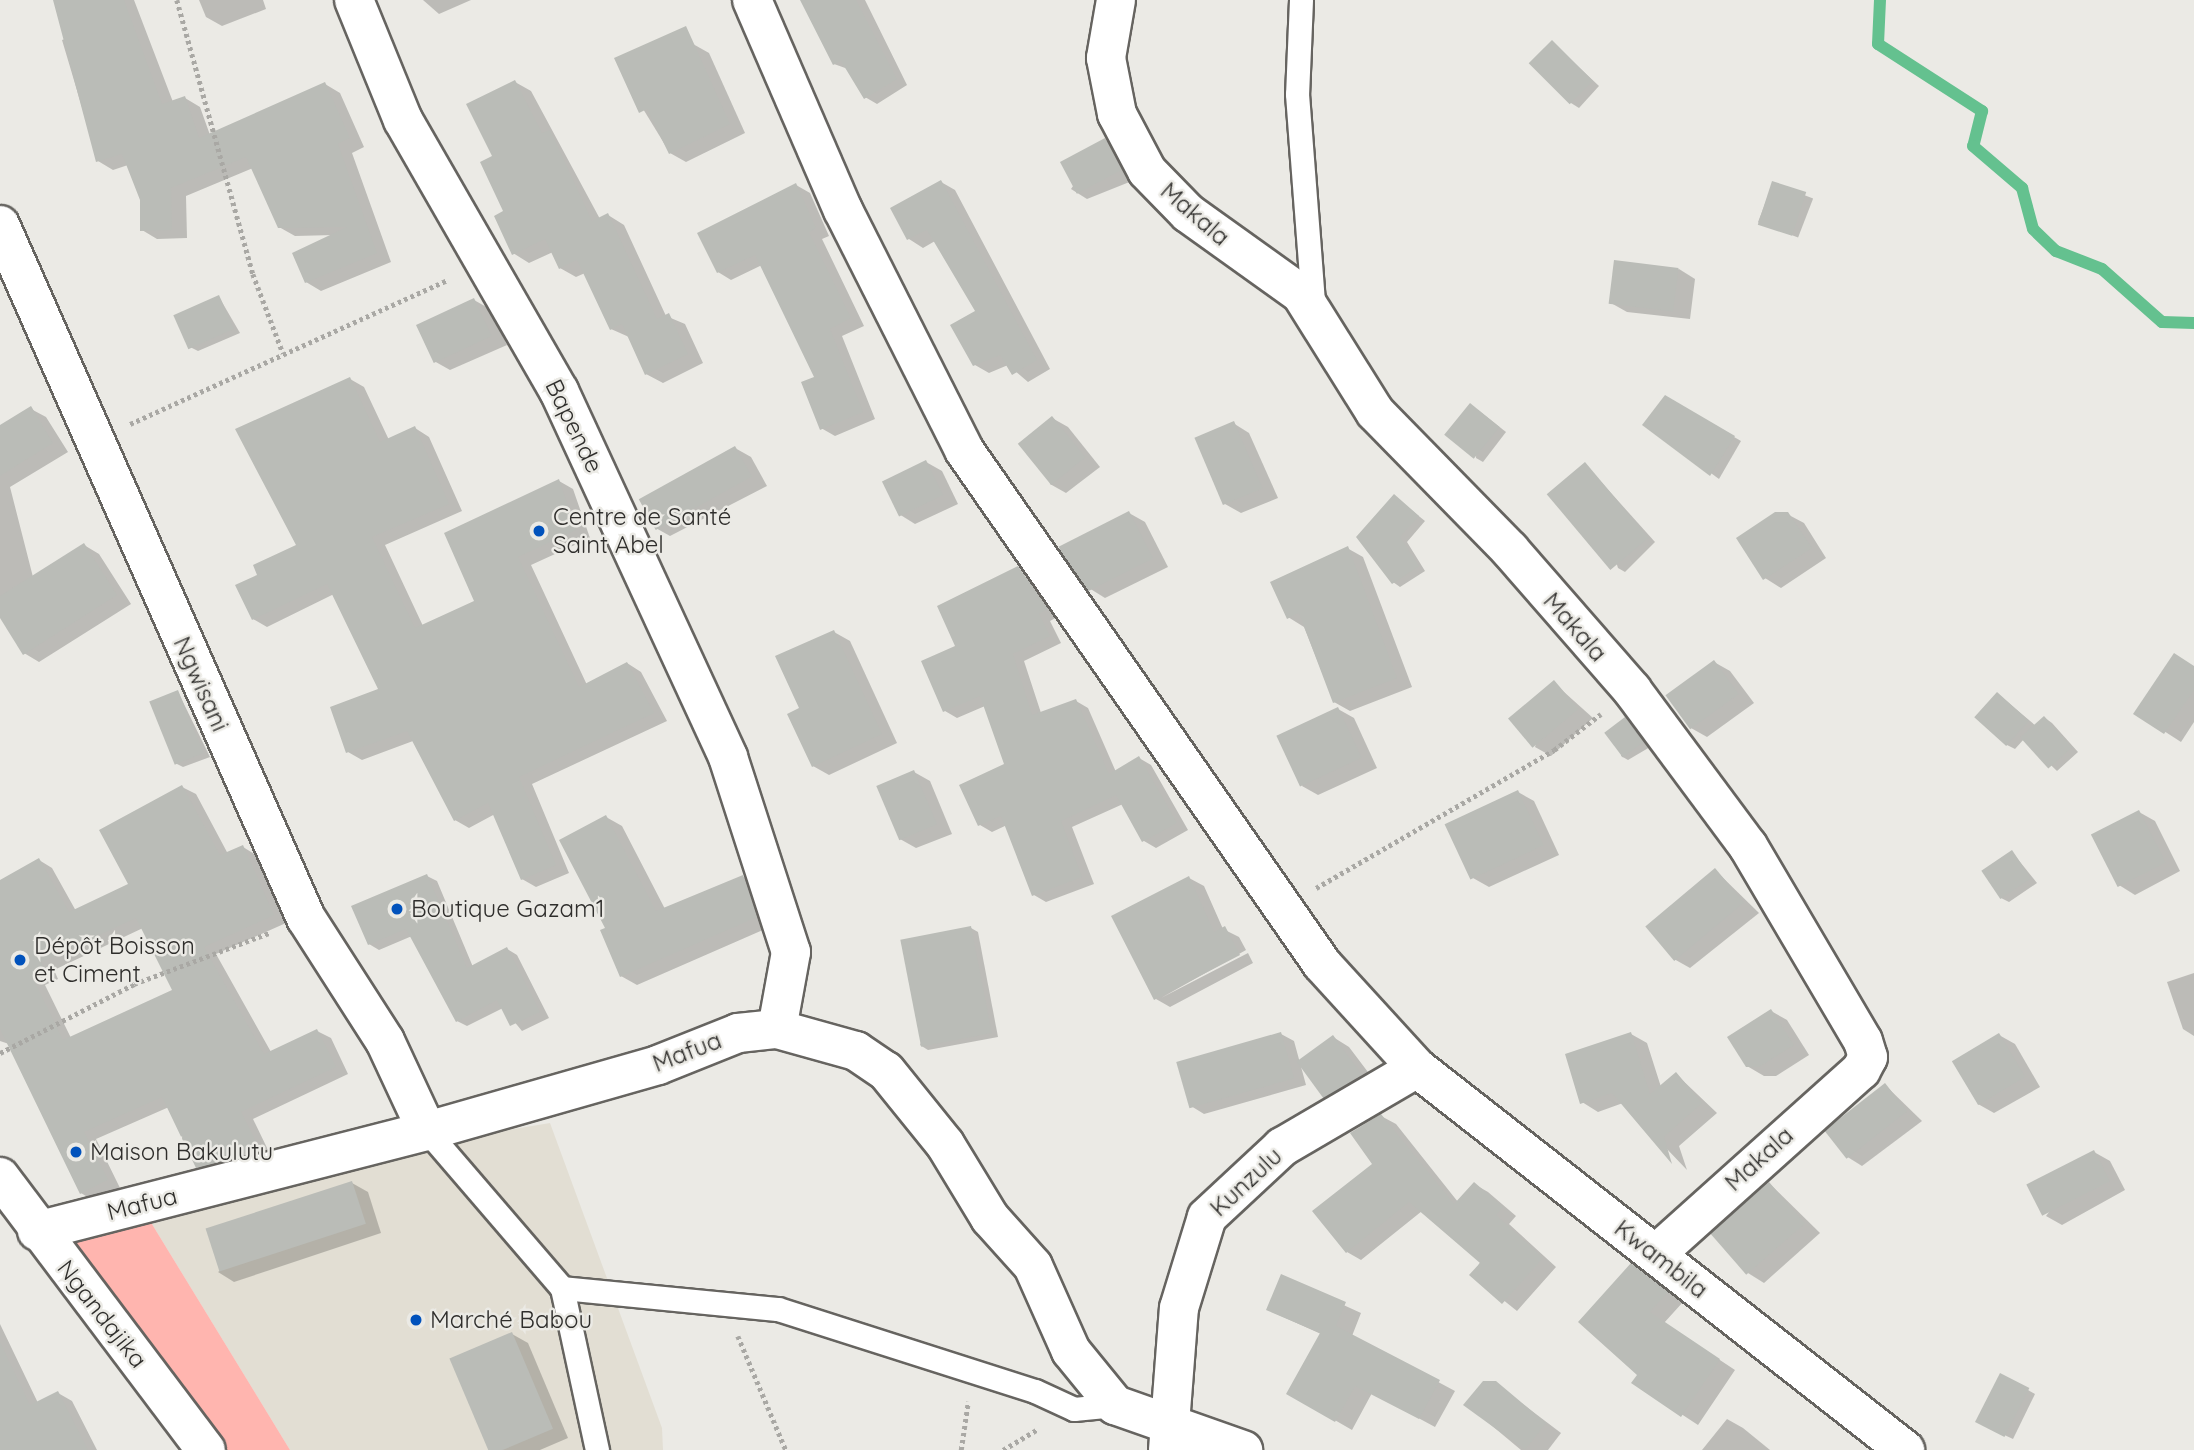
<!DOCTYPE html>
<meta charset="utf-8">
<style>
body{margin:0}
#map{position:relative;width:2194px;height:1450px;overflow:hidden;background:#ebeae5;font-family:Quicksand,sans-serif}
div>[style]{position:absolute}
.built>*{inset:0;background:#e2ded3}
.green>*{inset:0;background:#ffb5af}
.shadow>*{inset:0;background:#0003;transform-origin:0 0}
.stream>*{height:12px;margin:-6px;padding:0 6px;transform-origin:6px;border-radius:6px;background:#64c18f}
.building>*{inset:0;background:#babcb7;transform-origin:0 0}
.path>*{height:4.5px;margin-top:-2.25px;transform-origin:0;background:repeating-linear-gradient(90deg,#a9a8a4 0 3.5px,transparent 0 7px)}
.roads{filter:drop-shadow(2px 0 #666460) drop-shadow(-2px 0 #666460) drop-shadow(0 2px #666460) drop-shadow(0 -2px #666460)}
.lane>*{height:23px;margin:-11.5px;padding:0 11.5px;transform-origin:11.5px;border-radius:11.5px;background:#fff}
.street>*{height:38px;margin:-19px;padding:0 19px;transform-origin:19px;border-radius:19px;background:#fff}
.dots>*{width:19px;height:19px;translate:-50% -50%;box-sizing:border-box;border:4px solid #ebeae5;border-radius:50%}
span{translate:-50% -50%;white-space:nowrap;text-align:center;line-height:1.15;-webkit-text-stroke:5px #ebeae5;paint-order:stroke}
.street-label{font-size:24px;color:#2f2e2c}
.poi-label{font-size:24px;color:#2f2e2c}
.left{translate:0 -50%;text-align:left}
</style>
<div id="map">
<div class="built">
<i style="clip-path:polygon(550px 1123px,662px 1428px,663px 1450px,290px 1450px,144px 1211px,401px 1148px)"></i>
</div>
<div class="green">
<i style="clip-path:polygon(144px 1211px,290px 1450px,206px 1450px,37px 1231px)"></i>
</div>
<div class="shadow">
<i style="clip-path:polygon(77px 0,134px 0,173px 102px,185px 98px,200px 107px,210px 135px,325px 84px,340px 93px,364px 147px,352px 153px,391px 262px,321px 291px,306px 282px,334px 235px,295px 236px,279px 227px,253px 168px,186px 196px,187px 238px,157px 239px,142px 230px,142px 200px,128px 165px,113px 170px,98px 161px,62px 40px,68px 38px)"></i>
<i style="clip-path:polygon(199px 0,263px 0,266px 9px,222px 26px,206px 17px)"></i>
<i style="clip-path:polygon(423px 0,471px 0,439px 14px)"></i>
<i style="clip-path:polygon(802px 0,865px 0,907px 85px,877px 104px,865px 97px,848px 69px,834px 64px)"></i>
<i style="clip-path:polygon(1552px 42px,1599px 86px,1579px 108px,1571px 103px)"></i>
<i style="clip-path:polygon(693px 44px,709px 53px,745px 133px,686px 162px,670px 153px,626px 81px)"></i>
<i style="clip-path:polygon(515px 82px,531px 91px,600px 219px,608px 215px,624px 225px,666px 316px,685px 324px,703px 363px,663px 383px,646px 374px,629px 337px,611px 329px,585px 273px,576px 277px,560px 268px,553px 252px,529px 263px,513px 253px,494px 157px)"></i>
<i style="clip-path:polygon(1105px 140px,1121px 149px,1137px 179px,1087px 199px,1071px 189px)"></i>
<i style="clip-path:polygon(941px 182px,955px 190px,1050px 369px,1028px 382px,1008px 365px,989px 373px,975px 365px,977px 312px,935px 241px,923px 248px,909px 239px,892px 208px)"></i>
<i style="left:1773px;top:183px;width:43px;height:42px;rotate:21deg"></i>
<i style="clip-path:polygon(796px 185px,810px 193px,829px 236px,822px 239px,864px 326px,842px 336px,875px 419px,835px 436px,821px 428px,817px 378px,762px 265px,731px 280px,718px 272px)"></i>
<i style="clip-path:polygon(1679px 269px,1695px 279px,1690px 319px,1627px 312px,1611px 303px)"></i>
<i style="clip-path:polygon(219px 297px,240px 333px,198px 351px,190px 347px)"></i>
<i style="clip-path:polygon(474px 300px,490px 309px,507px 345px,450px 370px,434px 361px)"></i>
<i style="clip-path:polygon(350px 379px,364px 387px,389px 440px,415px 428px,429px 437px,462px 511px,385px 545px,423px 626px,476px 602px,559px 481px,573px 489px,590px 538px,531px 565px,587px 685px,627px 663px,641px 672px,667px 721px,532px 784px,569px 873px,536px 887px,522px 879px,495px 814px,469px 828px,455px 820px,413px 741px,362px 760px,348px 752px,380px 690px,334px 594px,267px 627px,253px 619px,260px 576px,298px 545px)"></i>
<i style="clip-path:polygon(1665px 397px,1741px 441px,1719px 479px,1644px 424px)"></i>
<i style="clip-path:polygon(31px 409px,46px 417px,68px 452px,10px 487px,33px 577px,84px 545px,99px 554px,131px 604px,39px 662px,24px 653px,0 614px,0 427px)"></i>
<i style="clip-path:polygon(1478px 410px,1506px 432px,1483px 462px,1476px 458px)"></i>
<i style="clip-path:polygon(1052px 418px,1068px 427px,1100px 467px,1066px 493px,1050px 484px)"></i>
<i style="clip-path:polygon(1233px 423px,1249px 433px,1278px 498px,1241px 513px,1225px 504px)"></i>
<i style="clip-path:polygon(735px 448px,751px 457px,767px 486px,670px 536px,654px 527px)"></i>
<i style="clip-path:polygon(926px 462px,942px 471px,958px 504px,915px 524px,899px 514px)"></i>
<i style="clip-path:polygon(1585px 464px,1655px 542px,1625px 572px,1618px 568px)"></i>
<i style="clip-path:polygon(1394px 496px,1425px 521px,1407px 542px,1425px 571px,1400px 587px,1393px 582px)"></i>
<i style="clip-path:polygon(1129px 513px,1145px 522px,1168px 567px,1105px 598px,1089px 588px)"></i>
<i style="clip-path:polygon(1787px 514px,1804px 523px,1826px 558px,1781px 588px,1765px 578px)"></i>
<i style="clip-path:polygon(1347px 548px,1363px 557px,1412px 687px,1350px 711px,1334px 702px,1304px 627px,1288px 617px)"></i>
<i style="clip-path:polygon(1018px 568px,1059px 616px,1050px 621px,1061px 643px,1024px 661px,1041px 713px,1076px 701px,1088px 708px,1116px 772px,1139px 758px,1151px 765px,1188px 830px,1156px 848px,1144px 841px,1123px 804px,1072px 827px,1094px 884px,1046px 902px,1034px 895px,1007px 825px,992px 832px,980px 825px,1006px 765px,985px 706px,957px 718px,945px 711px,957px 647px)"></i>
<i style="clip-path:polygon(834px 632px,850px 641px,897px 743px,829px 775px,813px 766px)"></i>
<i style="clip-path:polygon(1714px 662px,1730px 671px,1754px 703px,1707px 737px,1691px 728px)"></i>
<i style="clip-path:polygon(2194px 667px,2194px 722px,2181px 742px,2136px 713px)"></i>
<i style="clip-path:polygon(1554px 683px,1593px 718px,1551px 756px,1535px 747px)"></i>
<i style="clip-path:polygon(178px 692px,210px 757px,183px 767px,175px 763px)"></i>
<i style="clip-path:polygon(1998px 694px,2036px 726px,2045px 718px,2052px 723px,2078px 752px,2057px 771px,2024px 739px,2015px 749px,2007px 745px,1977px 717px)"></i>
<i style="clip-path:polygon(1338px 709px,1354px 718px,1377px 768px,1318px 795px,1302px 786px)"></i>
<i style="clip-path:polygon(1625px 719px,1650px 747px,1628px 760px,1621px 756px)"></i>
<i style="clip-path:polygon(914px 772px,930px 781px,952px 834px,916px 848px,900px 839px)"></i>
<i style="clip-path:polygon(evenodd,182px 787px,196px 794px,228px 854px,243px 847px,256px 855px,286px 923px,216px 954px,271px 1052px,317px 1031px,331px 1038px,348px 1074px,253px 1119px,269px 1152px,211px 1174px,198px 1166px,169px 1107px,96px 1139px,120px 1188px,94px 1201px,81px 1193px,9px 1044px,0 1041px,0 882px,39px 860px,52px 868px,76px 911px,131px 885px,182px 787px,143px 928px,175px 991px,71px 1038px,45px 985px,58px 979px,54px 970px,143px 928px)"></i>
<i style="clip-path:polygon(1518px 792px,1534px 801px,1559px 855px,1489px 887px,1473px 878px)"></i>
<i style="clip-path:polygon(2139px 812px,2155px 821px,2180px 871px,2135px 895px,2119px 885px)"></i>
<i style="clip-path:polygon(606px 817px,622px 826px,665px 909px,743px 877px,759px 886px,772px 926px,637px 985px,621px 976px,607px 928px)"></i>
<i style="clip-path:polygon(2012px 852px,2037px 883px,2009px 902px,2001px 898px)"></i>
<i style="clip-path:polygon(1715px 870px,1759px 913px,1690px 968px,1674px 959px)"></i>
<i style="clip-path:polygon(427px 876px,437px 881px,473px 967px,507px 949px,517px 955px,549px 1018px,522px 1031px,503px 1008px,467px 1026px,457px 1021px,412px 936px,379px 950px,369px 944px)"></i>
<i style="clip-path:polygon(1189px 878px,1204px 886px,1223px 929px,1239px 937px,1246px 950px,1161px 998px,1248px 953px,1253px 963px,1170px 1007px,1156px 999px)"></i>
<i style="clip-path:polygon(971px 928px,978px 932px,998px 1037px,928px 1050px,920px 1045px)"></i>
<i style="clip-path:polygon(2194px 973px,2194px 1036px,2183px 1029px,2167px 982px)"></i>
<i style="clip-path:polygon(1771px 1011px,1787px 1020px,1809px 1055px,1776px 1076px,1764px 1076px,1747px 1066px)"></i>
<i style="clip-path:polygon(1281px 1034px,1294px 1041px,1300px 1063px,1333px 1037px,1349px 1047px,1377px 1084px,1341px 1105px,1325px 1096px,1300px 1063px,1306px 1085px,1204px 1114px,1191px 1106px)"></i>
<i style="clip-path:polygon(1631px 1034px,1647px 1043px,1661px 1087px,1676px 1074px,1717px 1113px,1679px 1146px,1687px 1170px,1623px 1103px,1598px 1112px,1582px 1102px)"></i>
<i style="clip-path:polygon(1999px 1035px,2015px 1044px,2040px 1087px,1994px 1113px,1978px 1104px)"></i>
<i style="clip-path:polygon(1885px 1085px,1922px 1121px,1862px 1166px,1846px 1156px)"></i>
<i style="clip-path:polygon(1381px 1116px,1396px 1124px,1458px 1202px,1474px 1184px,1488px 1192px,1516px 1216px,1509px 1224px,1556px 1267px,1517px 1311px,1472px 1275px,1481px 1261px,1422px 1211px,1361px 1260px,1347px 1252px,1374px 1165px)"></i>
<i style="clip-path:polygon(2094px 1152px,2110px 1161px,2125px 1190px,2062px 1225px,2046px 1216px)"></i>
<i style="clip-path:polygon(352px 1183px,368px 1192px,381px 1233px,234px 1282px,218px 1272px)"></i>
<i style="clip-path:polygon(1770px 1184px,1820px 1233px,1764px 1283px,1748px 1273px)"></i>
<i style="clip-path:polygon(1631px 1265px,1683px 1302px,1664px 1323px,1735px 1370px,1698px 1425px,1634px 1383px,1639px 1375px)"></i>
<i style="clip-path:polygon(1282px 1277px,1361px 1313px,1352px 1336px,1455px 1391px,1435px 1427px,1372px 1393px,1352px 1430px,1288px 1393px,1321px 1334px,1268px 1310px)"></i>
<i style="clip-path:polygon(0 1324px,38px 1403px,58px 1393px,72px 1401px,97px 1450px,0 1450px)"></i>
<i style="clip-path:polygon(512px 1334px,528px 1343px,568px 1438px,540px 1450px,490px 1450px,451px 1359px)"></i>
<i style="clip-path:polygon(1495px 1383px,1561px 1433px,1548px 1450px,1521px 1450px,1466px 1404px)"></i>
<i style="clip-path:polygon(2028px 1390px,2035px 1394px,2013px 1439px,1985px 1426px)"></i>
<i style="clip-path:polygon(1727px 1419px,1743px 1428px,1770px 1450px,1702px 1450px)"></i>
</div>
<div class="stream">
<i style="left:1880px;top:0;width:44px;rotate:92.6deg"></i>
<i style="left:1878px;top:44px;width:124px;rotate:32.8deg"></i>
<i style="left:1982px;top:111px;width:36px;rotate:104deg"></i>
<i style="left:1973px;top:146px;width:65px;rotate:40.6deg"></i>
<i style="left:2022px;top:188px;width:42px;rotate:75deg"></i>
<i style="left:2033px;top:229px;width:32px;rotate:44deg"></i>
<i style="left:2056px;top:251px;width:49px;rotate:21.4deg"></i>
<i style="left:2102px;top:269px;width:80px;rotate:41.5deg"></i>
<i style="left:2162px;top:322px;width:32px;rotate:2deg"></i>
</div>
<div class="building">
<i style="clip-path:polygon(53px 0,124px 0,162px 104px,185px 96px,199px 138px,325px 82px,350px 138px,338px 144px,377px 253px,305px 283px,292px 253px,347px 227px,278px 228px,246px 157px,171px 188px,172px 230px,140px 231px,140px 200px,122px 154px,96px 162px)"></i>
<i style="clip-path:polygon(800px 0,856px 0,897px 79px,864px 99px,841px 61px,833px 65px)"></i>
<i style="clip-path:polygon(686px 26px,730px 124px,669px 154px,647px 109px,639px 113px,614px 58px)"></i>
<i style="left:1552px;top:40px;width:58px;height:33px;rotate:45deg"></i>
<i style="clip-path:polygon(515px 80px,542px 133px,550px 130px,592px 221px,608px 213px,657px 319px,669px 313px,688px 354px,645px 375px,622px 324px,610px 330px,577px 260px,559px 269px,545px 239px,512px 255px,494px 216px,503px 211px,480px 162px,492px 156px,466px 104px)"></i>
<i style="left:1105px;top:138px;width:36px;height:51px;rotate:62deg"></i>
<i style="clip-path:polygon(941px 180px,1037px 360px,1012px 375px,1000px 355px,973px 366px,950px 325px,975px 311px,927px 230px,907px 240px,890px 208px)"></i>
<i style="left:1772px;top:181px;width:36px;height:46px;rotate:18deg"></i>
<i style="clip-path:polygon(796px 183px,816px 228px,809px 232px,851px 318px,830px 329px,863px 412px,820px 430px,801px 382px,814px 377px,755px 255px,717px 273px,697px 233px)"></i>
<i style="left:1614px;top:260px;width:65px;height:44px;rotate:7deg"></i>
<i style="left:219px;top:295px;width:37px;height:50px;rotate:66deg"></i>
<i style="left:474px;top:298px;width:42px;height:64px;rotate:65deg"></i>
<i style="clip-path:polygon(350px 377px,380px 442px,415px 426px,449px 504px,372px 537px,415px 628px,474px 601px,444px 533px,559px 479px,576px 530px,518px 557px,579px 687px,627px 662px,654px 713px,519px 777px,556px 865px,521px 880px,488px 803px,454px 821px,407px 731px,346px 753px,330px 707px,378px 689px,327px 584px,252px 620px,235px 585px,257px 575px,253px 565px,296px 545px,235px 429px)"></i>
<i style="clip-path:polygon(1665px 395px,1735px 436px,1710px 476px,1642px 425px)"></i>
<i style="left:1470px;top:403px;width:38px;height:41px;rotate:39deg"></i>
<i style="clip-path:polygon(31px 406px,53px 443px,0 476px,0 425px)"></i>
<i style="left:1052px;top:416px;width:53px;height:44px;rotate:51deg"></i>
<i style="left:1234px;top:421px;width:73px;height:43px;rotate:67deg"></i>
<i style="left:735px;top:446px;width:35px;height:110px;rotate:61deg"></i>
<i style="left:926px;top:460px;width:39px;height:49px;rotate:64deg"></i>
<i style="left:1585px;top:462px;width:99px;height:50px;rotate:50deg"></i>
<i style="clip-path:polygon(1394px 494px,1419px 516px,1400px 537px,1419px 566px,1392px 584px,1356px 537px)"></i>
<i style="left:1129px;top:511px;width:53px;height:79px;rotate:63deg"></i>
<i style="clip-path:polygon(1775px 512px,1788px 512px,1812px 548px,1763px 580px,1736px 538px)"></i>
<i style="clip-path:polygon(84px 543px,117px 595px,23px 655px,0 618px,0 596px)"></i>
<i style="clip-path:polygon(1348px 546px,1397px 678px,1333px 703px,1299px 613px,1287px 619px,1270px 582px)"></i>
<i style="clip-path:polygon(1018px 566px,1048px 609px,1039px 614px,1050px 636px,1013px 654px,1032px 715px,1076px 699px,1109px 774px,1139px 756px,1177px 823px,1142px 842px,1116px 795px,1061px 821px,1082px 877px,1032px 896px,1001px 816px,978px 826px,959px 785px,1004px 764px,980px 696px,943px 712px,921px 661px,955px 646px,937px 606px)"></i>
<i style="clip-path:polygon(834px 630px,882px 734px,812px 767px,787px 714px,799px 708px,775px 656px)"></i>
<i style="clip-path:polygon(2174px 653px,2194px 666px,2194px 690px,2164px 734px,2133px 714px)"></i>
<i style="left:1714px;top:660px;width:42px;height:60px;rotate:54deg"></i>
<i style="left:1554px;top:680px;width:38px;height:60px;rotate:50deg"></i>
<i style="left:178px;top:690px;width:68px;height:31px;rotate:68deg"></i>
<i style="left:1997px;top:692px;width:43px;height:34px;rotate:42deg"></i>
<i style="left:1338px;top:707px;width:56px;height:68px;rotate:65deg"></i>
<i style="left:2044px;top:716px;width:42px;height:32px;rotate:48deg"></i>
<i style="left:1625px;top:717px;width:31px;height:26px;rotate:53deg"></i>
<i style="left:914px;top:770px;width:59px;height:41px;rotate:67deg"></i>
<i style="clip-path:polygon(evenodd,182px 785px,220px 855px,243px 845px,274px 915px,204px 947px,264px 1054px,317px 1029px,336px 1067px,241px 1112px,257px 1144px,223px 1161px,196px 1168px,162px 1097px,84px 1132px,108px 1180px,80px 1194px,0 1029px,0 880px,39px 858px,69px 912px,128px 884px,99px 830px,182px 785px,136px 918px,172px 990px,63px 1040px,33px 978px,46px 971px,41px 962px,136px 918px)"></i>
<i style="left:1518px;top:790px;width:61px;height:81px;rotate:65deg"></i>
<i style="left:2139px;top:810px;width:59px;height:54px;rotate:63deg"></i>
<i style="clip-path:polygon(606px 815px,656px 911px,743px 875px,757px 917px,620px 977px,600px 930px,605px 928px,559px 840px)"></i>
<i style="left:2012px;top:850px;width:34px;height:37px;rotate:56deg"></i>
<i style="left:1715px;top:868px;width:45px;height:91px;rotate:50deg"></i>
<i style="clip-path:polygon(427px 874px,467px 968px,507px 947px,540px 1012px,510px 1026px,497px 1000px,456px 1022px,406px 929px,368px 945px,351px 906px)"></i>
<i style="clip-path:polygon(1189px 876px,1214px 932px,1225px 926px,1240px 955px,1154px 1000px,1111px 916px)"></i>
<i style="left:971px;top:926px;width:109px;height:72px;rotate:79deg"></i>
<i style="clip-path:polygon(1771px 1009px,1794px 1045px,1759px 1067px,1746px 1067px,1727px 1037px)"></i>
<i style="left:1281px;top:1032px;width:48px;height:109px;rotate:74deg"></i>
<i style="clip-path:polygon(1631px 1032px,1650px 1094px,1676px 1072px,1702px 1103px,1664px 1137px,1672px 1164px,1612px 1093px,1580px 1104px,1565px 1054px)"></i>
<i style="left:1999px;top:1033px;width:51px;height:55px;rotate:59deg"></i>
<i style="left:1333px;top:1035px;width:49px;height:45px;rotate:54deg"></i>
<i style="left:1885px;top:1083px;width:36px;height:77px;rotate:52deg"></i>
<i style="clip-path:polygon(1381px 1114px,1454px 1204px,1474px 1182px,1503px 1207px,1496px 1215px,1543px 1258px,1502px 1304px,1469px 1275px,1480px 1263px,1409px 1202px,1346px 1253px,1312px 1211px,1372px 1164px,1350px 1133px)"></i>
<i style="left:2094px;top:1150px;width:35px;height:76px;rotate:63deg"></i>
<i style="left:352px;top:1181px;width:45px;height:154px;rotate:72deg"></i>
<i style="left:1769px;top:1182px;width:55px;height:78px;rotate:49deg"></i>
<i style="clip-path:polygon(1631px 1263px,1668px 1292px,1650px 1312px,1720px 1359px,1681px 1417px,1631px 1383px,1637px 1375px,1578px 1322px)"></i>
<i style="clip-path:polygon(1281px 1274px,1346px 1302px,1336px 1326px,1440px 1380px,1419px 1419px,1355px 1386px,1335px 1422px,1286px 1394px,1320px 1333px,1266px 1310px)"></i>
<i style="left:512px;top:1332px;width:105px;height:68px;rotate:67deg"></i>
<i style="clip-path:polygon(0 1342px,30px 1405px,58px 1391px,88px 1450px,0 1450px)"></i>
<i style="left:2000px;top:1373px;width:33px;height:55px;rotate:27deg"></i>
<i style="clip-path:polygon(1483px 1381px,1496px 1381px,1546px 1423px,1525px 1450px,1463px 1405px)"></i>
</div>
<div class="path">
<i style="left:177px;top:0;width:284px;rotate:74.5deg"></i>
<i style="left:253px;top:274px;width:85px;rotate:69.2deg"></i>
<i style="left:130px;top:424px;width:348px;rotate:-24.4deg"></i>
<i style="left:1316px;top:888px;width:275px;rotate:-30.1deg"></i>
<i style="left:1554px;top:750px;width:59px;rotate:-37.5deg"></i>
<i style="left:0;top:1053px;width:151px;rotate:-27.2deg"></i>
<i style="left:134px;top:984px;width:144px;rotate:-20.7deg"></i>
<i style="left:738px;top:1336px;width:124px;rotate:67.2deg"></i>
<i style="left:961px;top:1450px;width:49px;rotate:-81.7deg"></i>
<i style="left:1003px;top:1450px;width:41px;rotate:-31deg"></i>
</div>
<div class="roads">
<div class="lane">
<i style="left:1301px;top:0;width:94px;rotate:92.4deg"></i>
<i style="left:1297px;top:94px;width:211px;rotate:85.6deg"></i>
<i style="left:427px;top:1131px;width:207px;rotate:49.3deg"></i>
<i style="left:562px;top:1288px;width:166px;rotate:77.8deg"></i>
<i style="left:562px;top:1288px;width:217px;rotate:5.6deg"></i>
<i style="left:778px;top:1309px;width:270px;rotate:17.7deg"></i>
<i style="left:1035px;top:1391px;width:43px;rotate:24.8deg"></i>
<i style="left:1074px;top:1409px;width:41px;rotate:-5.6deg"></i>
</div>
<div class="street">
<i style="left:354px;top:0;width:130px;rotate:67.8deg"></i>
<i style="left:403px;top:120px;width:313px;rotate:60.1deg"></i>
<i style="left:559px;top:391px;width:403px;rotate:65.2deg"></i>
<i style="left:728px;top:757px;width:205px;rotate:72.1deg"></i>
<i style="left:791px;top:952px;width:78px;rotate:100.3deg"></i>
<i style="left:752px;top:0;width:229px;rotate:66.6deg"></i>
<i style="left:843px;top:210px;width:269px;rotate:63.2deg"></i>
<i style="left:964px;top:450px;width:626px;rotate:55.14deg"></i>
<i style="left:1322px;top:964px;width:141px;rotate:47.6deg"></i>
<i style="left:1417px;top:1068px;width:620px;rotate:38.05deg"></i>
<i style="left:1116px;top:0;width:59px;rotate:99.8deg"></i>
<i style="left:1106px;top:58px;width:57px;rotate:78.9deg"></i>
<i style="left:1117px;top:114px;width:64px;rotate:62.2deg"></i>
<i style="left:1147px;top:171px;width:59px;rotate:45.7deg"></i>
<i style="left:1188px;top:213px;width:139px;rotate:35.6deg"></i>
<i style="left:1301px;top:294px;width:139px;rotate:57.9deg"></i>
<i style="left:1375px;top:412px;width:193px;rotate:45.6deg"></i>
<i style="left:1510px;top:550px;width:186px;rotate:48.9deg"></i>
<i style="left:1632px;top:690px;width:194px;rotate:53.4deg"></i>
<i style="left:1748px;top:846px;width:226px;rotate:59.5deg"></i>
<i style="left:1863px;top:1041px;width:17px;rotate:73deg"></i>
<i style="left:1868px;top:1057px;width:15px;rotate:118deg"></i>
<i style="left:1861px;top:1070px;width:275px;rotate:138.1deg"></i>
<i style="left:0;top:225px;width:758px;rotate:66.18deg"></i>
<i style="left:306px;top:918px;width:146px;rotate:57.3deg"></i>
<i style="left:385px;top:1041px;width:99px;rotate:65deg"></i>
<i style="left:0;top:1177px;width:342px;rotate:53deg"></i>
<i style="left:37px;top:1231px;width:403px;rotate:-14.4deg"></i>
<i style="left:427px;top:1131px;width:240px;rotate:-15.9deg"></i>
<i style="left:658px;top:1065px;width:86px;rotate:-21.8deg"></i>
<i style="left:738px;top:1033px;width:39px;rotate:-6deg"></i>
<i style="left:777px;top:1029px;width:82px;rotate:15.6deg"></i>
<i style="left:856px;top:1051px;width:36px;rotate:34deg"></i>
<i style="left:886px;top:1071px;width:94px;rotate:51.1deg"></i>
<i style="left:945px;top:1144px;width:87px;rotate:58.7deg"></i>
<i style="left:990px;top:1218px;width:64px;rotate:48.1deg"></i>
<i style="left:1033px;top:1266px;width:93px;rotate:65.9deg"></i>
<i style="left:1071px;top:1351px;width:70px;rotate:50.8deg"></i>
<i style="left:1115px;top:1405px;width:136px;rotate:19.4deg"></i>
<i style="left:1168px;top:1450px;width:142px;rotate:-85.6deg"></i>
<i style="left:1179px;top:1308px;width:95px;rotate:-72.9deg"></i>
<i style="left:1207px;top:1217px;width:103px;rotate:-43deg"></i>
<i style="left:1282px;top:1147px;width:156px;rotate:-30.3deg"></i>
</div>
</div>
<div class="dots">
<i style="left:539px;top:531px;background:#0152bc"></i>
<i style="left:397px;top:909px;background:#0152bc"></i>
<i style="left:20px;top:960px;background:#0152bc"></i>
<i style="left:76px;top:1152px;background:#0152bc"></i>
<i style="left:416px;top:1320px;background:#0152bc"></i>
</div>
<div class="street-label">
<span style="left:1195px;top:214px;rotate:41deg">Makala</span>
<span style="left:574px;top:426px;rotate:64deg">Bapende</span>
<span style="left:1575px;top:627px;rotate:49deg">Makala</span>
<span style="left:201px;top:684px;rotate:66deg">Ngwisani</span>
<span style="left:687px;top:1052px;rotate:-21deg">Mafua</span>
<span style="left:1759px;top:1159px;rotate:-42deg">Makala</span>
<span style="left:1246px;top:1182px;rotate:-43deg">Kunzulu</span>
<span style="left:142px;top:1204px;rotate:-14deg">Mafua</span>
<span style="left:1661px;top:1259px;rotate:38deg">Kwambila</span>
<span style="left:102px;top:1314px;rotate:52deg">Ngandajika</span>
</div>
<div class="poi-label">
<span class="left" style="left:553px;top:531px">Centre de Santé<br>Saint Abel</span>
<span class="left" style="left:411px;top:909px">Boutique Gazam1</span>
<span class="left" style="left:34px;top:960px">Dépôt Boisson<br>et Ciment</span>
<span class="left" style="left:90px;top:1152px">Maison Bakulutu</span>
<span class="left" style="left:430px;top:1320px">Marché Babou</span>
</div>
</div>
